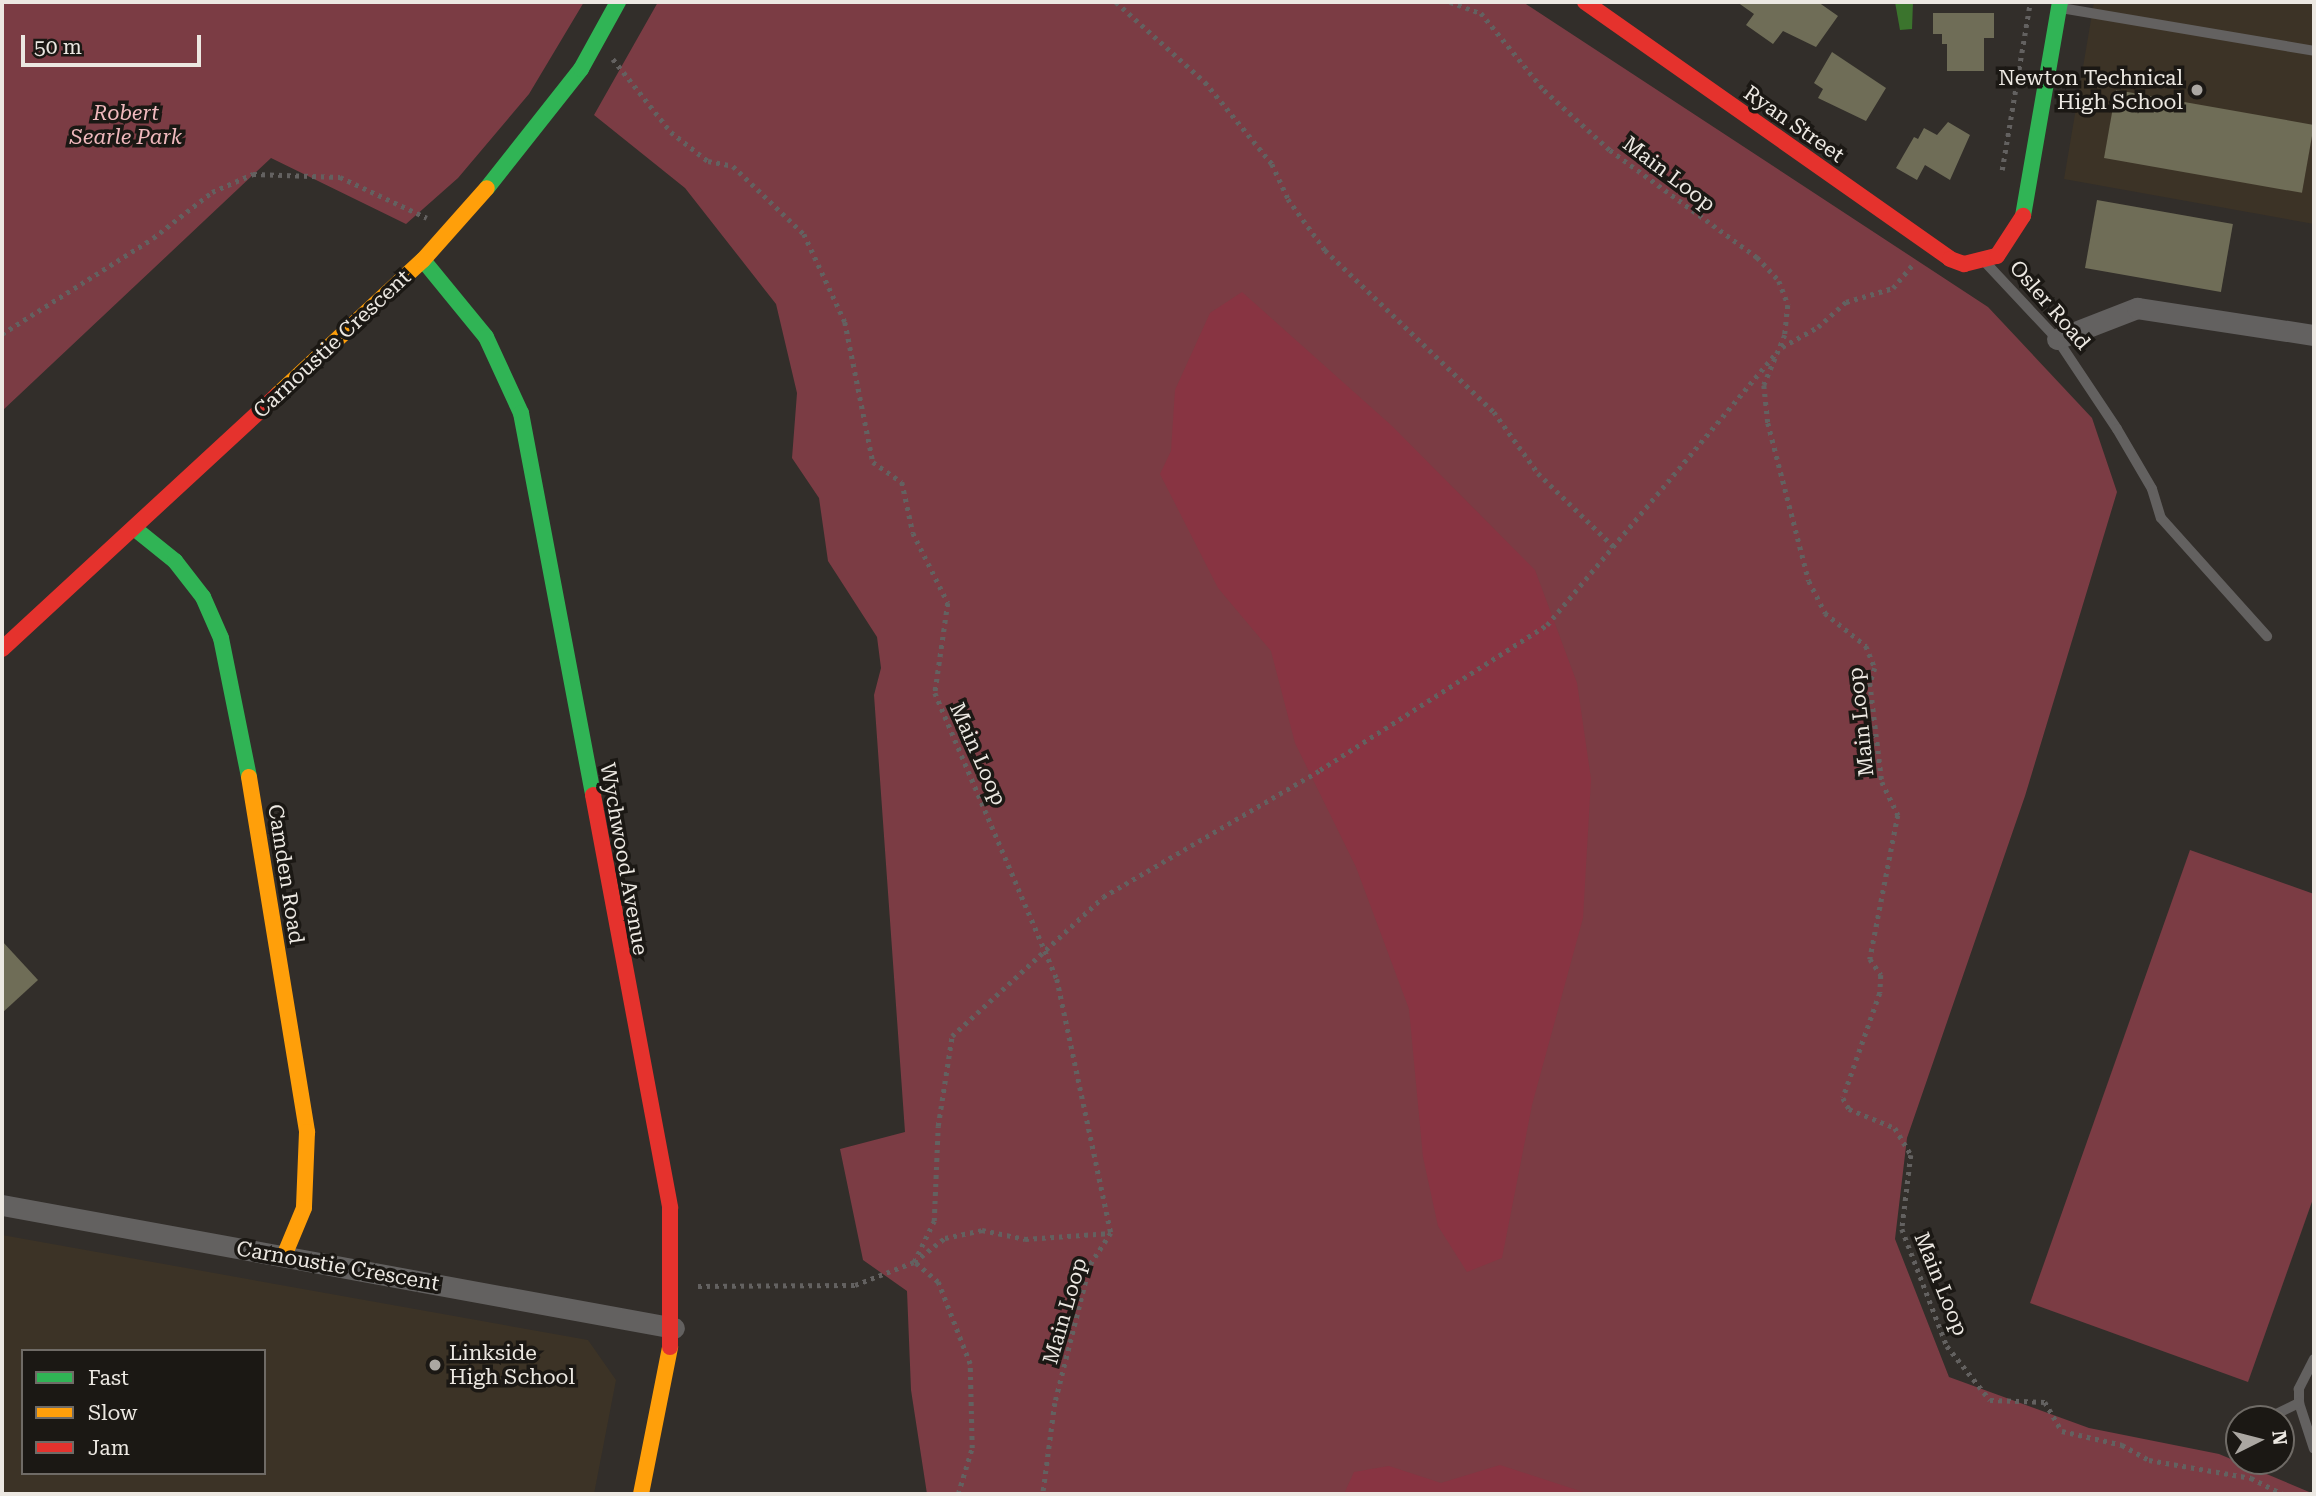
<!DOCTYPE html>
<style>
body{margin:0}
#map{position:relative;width:2316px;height:1496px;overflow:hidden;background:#322e2a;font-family:"Roboto Serif",serif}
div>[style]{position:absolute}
.built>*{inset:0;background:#3c3326}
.green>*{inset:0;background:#7b3c44}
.forest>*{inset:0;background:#883442}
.water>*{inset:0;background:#3b742d}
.building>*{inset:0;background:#6f6d57;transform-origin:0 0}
.path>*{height:4.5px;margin-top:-2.25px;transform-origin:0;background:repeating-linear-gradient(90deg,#636160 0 3.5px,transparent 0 8.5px)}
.lane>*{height:10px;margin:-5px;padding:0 5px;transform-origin:5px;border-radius:5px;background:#636160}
.street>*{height:21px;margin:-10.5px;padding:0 10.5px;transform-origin:10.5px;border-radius:10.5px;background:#636160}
.fast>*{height:16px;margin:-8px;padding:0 8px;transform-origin:8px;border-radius:8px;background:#30b455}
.slow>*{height:16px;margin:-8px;padding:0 8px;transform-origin:8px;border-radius:8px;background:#ff9f0a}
.jam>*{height:16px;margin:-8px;padding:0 8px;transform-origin:8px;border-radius:8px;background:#e5322d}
.dots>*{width:19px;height:19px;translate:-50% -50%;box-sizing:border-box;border:4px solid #1b1814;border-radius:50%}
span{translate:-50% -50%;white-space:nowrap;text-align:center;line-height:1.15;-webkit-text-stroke:7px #1b1814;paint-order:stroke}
.poi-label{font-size:21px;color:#ece8e2}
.right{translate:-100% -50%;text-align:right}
.left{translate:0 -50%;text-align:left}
.park-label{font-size:21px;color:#f0b9bd;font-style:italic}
.street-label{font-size:21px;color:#ece8e2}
.frame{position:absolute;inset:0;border:4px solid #ece8e2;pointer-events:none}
.legend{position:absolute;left:21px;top:1349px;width:245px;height:126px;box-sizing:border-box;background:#1b1814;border:2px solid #6f6b66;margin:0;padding:9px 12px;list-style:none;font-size:21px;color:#ece8e2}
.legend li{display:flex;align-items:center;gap:14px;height:35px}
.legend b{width:35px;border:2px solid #6f6b66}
.north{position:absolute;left:2225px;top:1405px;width:70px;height:70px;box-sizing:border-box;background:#1b1814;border:2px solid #6f6b66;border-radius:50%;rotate:84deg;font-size:19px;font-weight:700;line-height:28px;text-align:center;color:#ece8e2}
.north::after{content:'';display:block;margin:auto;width:24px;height:32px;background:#aba7a2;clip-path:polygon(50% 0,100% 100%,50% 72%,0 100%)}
.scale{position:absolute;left:21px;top:35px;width:180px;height:32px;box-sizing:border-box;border:4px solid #ece8e2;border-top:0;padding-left:9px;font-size:21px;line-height:24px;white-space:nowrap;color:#ece8e2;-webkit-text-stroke:5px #1b1814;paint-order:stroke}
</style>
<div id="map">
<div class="built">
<i style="clip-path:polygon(2094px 2px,2314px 2px,2314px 224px,2064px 179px)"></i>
<i style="clip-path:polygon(evenodd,2px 1235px,588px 1340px,616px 1380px,594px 1494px,2px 1494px,2px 1235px,23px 1351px,264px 1351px,264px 1473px,23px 1473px,23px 1351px)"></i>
</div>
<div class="green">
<i style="clip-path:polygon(2px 2px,584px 2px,529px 94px,458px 178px,406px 224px,271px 158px,2px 411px)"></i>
<i style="clip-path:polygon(658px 2px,1523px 2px,1988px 307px,2092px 418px,2117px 492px,2025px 796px,1907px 1138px,1895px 1239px,1949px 1377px,2089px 1428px,2219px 1454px,2314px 1494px,927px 1494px,911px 1390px,907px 1291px,863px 1260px,840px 1149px,905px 1132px,874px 695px,881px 668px,877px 637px,828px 561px,819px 498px,792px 458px,797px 393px,776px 304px,685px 188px,594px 115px)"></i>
<i style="clip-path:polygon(2190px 850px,2314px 894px,2314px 1196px,2248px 1382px,2030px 1303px)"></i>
</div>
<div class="forest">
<i style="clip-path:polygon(1242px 292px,1392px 426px,1535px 570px,1577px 683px,1591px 779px,1583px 918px,1532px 1105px,1502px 1258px,1467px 1272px,1438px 1226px,1423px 1157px,1409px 1009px,1356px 867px,1295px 743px,1271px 651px,1218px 588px,1160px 474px,1171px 451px,1175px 390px,1210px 313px)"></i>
<i style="clip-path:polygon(1500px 1465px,1589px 1494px,1344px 1494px,1354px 1472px,1389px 1466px,1441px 1483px)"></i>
</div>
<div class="water">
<i style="clip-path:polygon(1895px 2px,1913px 2px,1912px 29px,1900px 30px)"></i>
</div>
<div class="building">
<i style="clip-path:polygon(1737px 2px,1818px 2px,1838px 16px,1816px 47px,1783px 31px,1773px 44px,1746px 25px,1754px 14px)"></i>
<i style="clip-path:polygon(1933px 13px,1994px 13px,1994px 38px,1984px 38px,1984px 71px,1947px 71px,1947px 44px,1942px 44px,1942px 34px,1933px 34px)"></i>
<i style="clip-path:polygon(1832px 52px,1886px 88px,1866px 121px,1818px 98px,1823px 89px,1814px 83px)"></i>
<i style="left:2116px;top:90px;width:201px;height:69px;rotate:10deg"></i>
<i style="clip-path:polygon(1948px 122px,1970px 135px,1950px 180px,1925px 165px,1917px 180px,1896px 168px,1914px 137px,1918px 139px,1924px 128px,1937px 135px)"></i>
<i style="left:2097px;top:200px;width:138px;height:69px;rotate:10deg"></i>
<i style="clip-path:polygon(2px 941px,38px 980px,2px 1013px)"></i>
</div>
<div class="path">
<i style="left:1116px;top:2px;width:120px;rotate:42deg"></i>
<i style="left:1205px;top:82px;width:106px;rotate:50.7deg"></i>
<i style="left:1272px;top:164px;width:38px;rotate:65deg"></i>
<i style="left:1288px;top:199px;width:63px;rotate:54deg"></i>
<i style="left:1325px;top:250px;width:234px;rotate:43.8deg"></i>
<i style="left:1494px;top:412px;width:75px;rotate:54.2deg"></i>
<i style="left:1538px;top:473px;width:106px;rotate:44.2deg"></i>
<i style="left:1450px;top:2px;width:33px;rotate:20deg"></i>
<i style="left:1481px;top:13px;width:99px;rotate:50.7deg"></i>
<i style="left:1544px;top:90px;width:89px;rotate:42.3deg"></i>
<i style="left:1610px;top:150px;width:182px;rotate:36.1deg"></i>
<i style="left:1757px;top:257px;width:33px;rotate:47deg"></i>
<i style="left:1779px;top:281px;width:26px;rotate:69deg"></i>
<i style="left:1788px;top:305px;width:30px;rotate:96deg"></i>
<i style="left:1785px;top:335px;width:54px;rotate:112.8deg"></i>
<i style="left:1764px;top:385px;width:38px;rotate:84deg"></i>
<i style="left:1768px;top:423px;width:163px;rotate:75.5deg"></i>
<i style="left:1809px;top:581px;width:36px;rotate:63deg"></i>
<i style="left:1825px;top:613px;width:53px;rotate:38.8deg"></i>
<i style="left:1866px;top:646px;width:24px;rotate:68deg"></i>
<i style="left:1875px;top:668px;width:16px;rotate:108deg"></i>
<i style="left:1870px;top:683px;width:100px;rotate:83.1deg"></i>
<i style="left:1882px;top:782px;width:37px;rotate:64deg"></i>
<i style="left:1898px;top:815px;width:147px;rotate:101deg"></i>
<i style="left:1870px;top:959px;width:19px;rotate:55deg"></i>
<i style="left:1881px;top:975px;width:18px;rotate:93deg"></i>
<i style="left:1880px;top:993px;width:111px;rotate:109.4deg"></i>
<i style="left:1843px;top:1098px;width:13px;rotate:61deg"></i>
<i style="left:1849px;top:1109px;width:50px;rotate:22.4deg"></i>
<i style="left:1895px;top:1128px;width:31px;rotate:59deg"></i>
<i style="left:1911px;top:1155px;width:75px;rotate:96.9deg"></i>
<i style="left:1902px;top:1229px;width:125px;rotate:69deg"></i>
<i style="left:1947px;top:1346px;width:69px;rotate:51.5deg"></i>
<i style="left:1990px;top:1400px;width:55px;rotate:2.1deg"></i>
<i style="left:2045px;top:1402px;width:34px;rotate:60deg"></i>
<i style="left:2062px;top:1431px;width:62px;rotate:13.1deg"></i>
<i style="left:2122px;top:1445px;width:31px;rotate:29deg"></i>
<i style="left:2149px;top:1460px;width:104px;rotate:10deg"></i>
<i style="left:2251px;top:1478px;width:36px;rotate:27deg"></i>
<i style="left:613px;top:59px;width:93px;rotate:51.5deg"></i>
<i style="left:671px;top:132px;width:47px;rotate:38.1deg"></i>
<i style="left:708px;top:161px;width:25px;rotate:11deg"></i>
<i style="left:733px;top:166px;width:98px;rotate:43.8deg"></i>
<i style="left:804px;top:234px;width:97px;rotate:65deg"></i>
<i style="left:845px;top:322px;width:143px;rotate:78.7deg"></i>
<i style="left:873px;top:462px;width:35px;rotate:35deg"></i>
<i style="left:902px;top:482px;width:52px;rotate:77.8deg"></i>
<i style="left:913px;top:533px;width:78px;rotate:63.4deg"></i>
<i style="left:948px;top:603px;width:91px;rotate:98.2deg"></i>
<i style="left:935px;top:693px;width:311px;rotate:66.9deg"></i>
<i style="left:1057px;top:979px;width:260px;rotate:78deg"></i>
<i style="left:1111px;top:1233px;width:38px;rotate:123deg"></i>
<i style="left:1090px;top:1265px;width:142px;rotate:104.2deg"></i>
<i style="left:1055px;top:1403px;width:92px;rotate:97.5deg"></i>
<i style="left:2002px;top:170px;width:170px;rotate:-80.5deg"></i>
<i style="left:2px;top:334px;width:179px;rotate:-32.4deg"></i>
<i style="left:153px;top:238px;width:75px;rotate:-37.9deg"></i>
<i style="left:212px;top:192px;width:45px;rotate:-23.7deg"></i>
<i style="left:253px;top:174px;width:87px;rotate:2deg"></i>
<i style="left:340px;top:177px;width:96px;rotate:25.2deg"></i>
<i style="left:1782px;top:347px;width:41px;rotate:-29.1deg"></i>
<i style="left:1818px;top:327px;width:38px;rotate:-42deg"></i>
<i style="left:1846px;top:302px;width:49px;rotate:-16.6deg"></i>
<i style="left:1893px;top:288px;width:31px;rotate:-50deg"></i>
<i style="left:698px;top:1286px;width:157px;rotate:-0.4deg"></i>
<i style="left:855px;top:1285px;width:63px;rotate:-21.3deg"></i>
<i style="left:914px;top:1262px;width:46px;rotate:-64deg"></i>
<i style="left:934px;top:1221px;width:95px;rotate:-87.6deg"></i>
<i style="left:938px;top:1126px;width:91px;rotate:-81.2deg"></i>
<i style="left:952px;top:1036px;width:205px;rotate:-42.6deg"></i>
<i style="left:1103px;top:897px;width:251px;rotate:-30.3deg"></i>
<i style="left:1320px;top:770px;width:269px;rotate:-32.6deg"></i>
<i style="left:1547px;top:625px;width:356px;rotate:-49.9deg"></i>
<i style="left:958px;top:1494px;width:48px;rotate:-73.1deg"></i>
<i style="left:972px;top:1448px;width:84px;rotate:-91.4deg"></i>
<i style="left:970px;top:1364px;width:88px;rotate:-111.3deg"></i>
<i style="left:938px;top:1282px;width:31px;rotate:-140deg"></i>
<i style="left:914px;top:1262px;width:39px;rotate:-38deg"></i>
<i style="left:945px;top:1238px;width:38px;rotate:-12deg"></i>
<i style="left:982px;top:1230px;width:44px;rotate:11.8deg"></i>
<i style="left:1025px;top:1239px;width:86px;rotate:-4deg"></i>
</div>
<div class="lane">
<i style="left:2061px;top:8px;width:257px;rotate:9.6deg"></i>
<i style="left:1985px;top:262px;width:105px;rotate:46.9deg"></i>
<i style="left:2057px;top:339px;width:108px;rotate:56.3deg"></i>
<i style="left:2117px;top:429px;width:69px;rotate:59.7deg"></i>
<i style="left:2152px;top:489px;width:30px;rotate:73deg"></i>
<i style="left:2161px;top:518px;width:159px;rotate:48.1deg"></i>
<i style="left:2314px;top:1359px;width:34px;rotate:117deg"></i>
<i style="left:2299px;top:1389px;width:14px;rotate:90deg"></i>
<i style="left:2299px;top:1403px;width:48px;rotate:71.9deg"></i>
<i style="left:2266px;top:1419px;width:37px;rotate:-26deg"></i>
<i style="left:2236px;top:1433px;width:4px;rotate:-34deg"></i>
</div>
<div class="street">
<i style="left:2057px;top:339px;width:86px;rotate:-21.2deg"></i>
<i style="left:2137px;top:308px;width:179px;rotate:8.7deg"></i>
<i style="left:2px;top:1205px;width:683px;rotate:10.37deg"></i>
</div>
<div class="fast">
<i style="left:487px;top:188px;width:152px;rotate:-51.7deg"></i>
<i style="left:581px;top:69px;width:77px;rotate:-61.1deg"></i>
<i style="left:2023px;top:216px;width:217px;rotate:-80.2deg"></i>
<i style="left:423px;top:260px;width:99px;rotate:50.7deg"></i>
<i style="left:486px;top:337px;width:84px;rotate:65.3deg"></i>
<i style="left:521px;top:413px;width:389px;rotate:79.3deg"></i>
<i style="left:134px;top:528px;width:53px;rotate:38.8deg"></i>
<i style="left:175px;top:561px;width:46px;rotate:52.1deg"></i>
<i style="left:203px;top:597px;width:45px;rotate:66.3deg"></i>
<i style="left:221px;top:638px;width:142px;rotate:78.6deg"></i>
</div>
<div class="slow">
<i style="left:277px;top:395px;width:199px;rotate:-42.8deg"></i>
<i style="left:423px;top:260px;width:96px;rotate:-48.4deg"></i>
<i style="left:249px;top:777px;width:360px;rotate:80.7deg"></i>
<i style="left:307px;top:1132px;width:76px;rotate:92.3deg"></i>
<i style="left:304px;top:1208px;width:52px;rotate:112.6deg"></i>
<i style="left:641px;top:1494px;width:150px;rotate:-78.8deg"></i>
</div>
<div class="jam">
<i style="left:1585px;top:2px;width:446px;rotate:35.1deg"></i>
<i style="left:1950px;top:259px;width:15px;rotate:20deg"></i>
<i style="left:1964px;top:264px;width:34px;rotate:-14deg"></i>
<i style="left:1997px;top:256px;width:48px;rotate:-57deg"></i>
<i style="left:2px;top:649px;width:374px;rotate:-42.7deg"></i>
<i style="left:593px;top:795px;width:420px;rotate:79.4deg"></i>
<i style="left:670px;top:1208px;width:139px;rotate:90deg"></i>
</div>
<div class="dots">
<i style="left:2197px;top:90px;background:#aba7a2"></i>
<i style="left:435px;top:1365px;background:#aba7a2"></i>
</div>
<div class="poi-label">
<span class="right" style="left:2183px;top:90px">Newton Technical<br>High School</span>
<span class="left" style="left:449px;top:1365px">Linkside<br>High School</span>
</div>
<div class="park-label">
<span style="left:126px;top:125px">Robert<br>Searle Park</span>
</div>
<div class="street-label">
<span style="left:1794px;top:124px;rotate:35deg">Ryan Street</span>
<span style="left:1669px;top:174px;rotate:37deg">Main Loop</span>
<span style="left:2050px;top:305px;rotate:49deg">Osler Road</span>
<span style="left:332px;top:344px;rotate:-43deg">Carnoustie Crescent</span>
<span style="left:1861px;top:722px;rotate:-96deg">Main Loop</span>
<span style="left:978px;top:754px;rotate:66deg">Main Loop</span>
<span style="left:624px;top:859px;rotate:80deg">Wychwood Avenue</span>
<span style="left:286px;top:874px;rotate:81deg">Camden Road</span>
<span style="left:338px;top:1266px;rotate:10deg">Carnoustie Crescent</span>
<span style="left:1941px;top:1284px;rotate:68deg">Main Loop</span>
<span style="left:1065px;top:1311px;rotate:-74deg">Main Loop</span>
</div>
<div class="frame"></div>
<ul class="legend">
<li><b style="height:9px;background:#30b455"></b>Fast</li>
<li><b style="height:9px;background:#ff9f0a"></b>Slow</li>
<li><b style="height:9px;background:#e5322d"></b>Jam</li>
</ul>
<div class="north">N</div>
<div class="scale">50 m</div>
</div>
